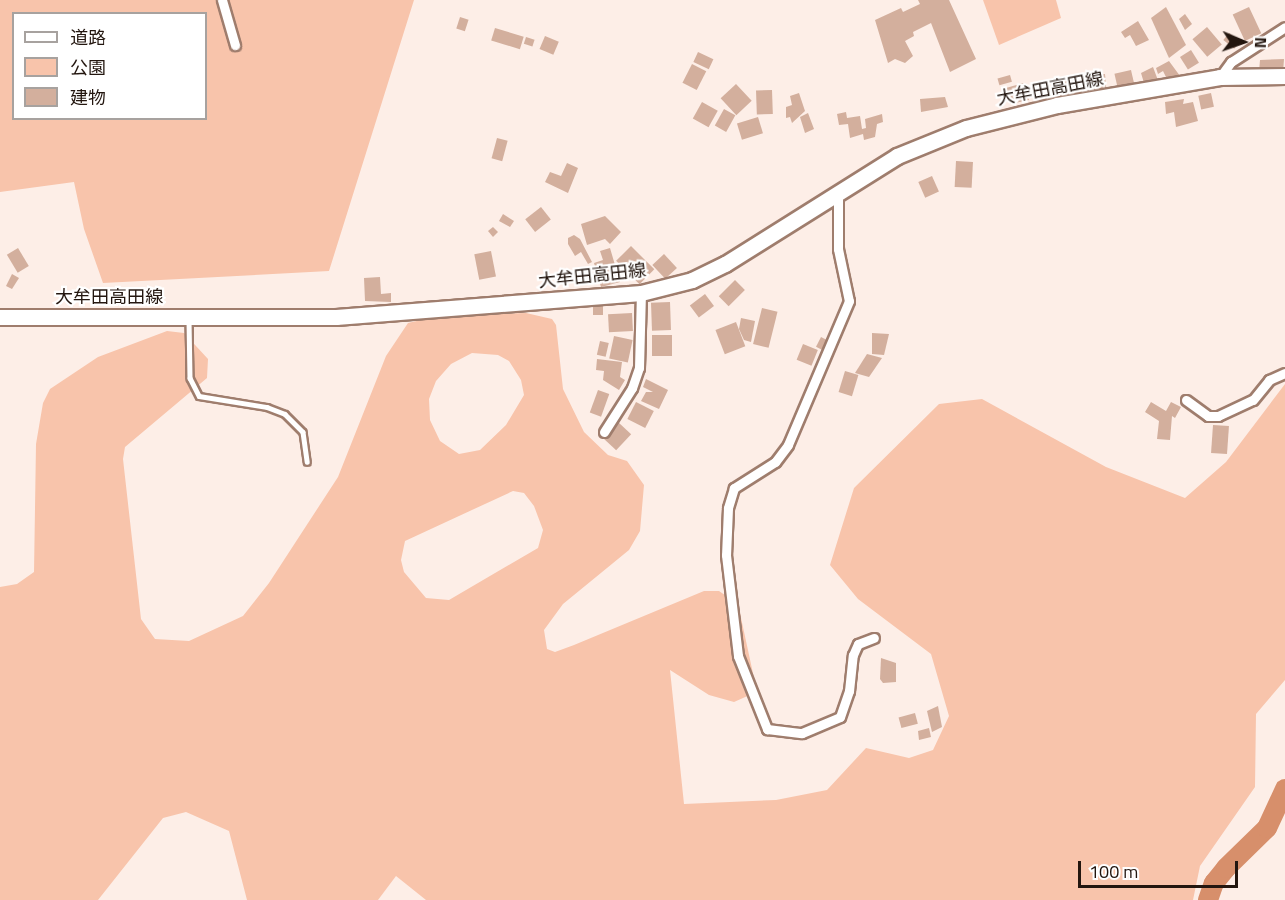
<!DOCTYPE html>
<meta charset="utf-8">
<style>
body{margin:0}
#map{position:relative;width:1285px;height:900px;overflow:hidden;background:#fdeee7;font-family:"Titillium Web","Noto Sans JP",sans-serif}
div>[style]{position:absolute}
.green>*{inset:0;background:#f8c4ab}
.river>*{height:20px;margin:-10px;padding:0 10px;transform-origin:10px;border-radius:10px;background:#d78f6b}
.building>*{inset:0;background:#d3af9d;transform-origin:0 0}
.roads{filter:drop-shadow(2px 0 #9f7d6d) drop-shadow(-2px 0 #9f7d6d) drop-shadow(0 2px #9f7d6d) drop-shadow(0 -2px #9f7d6d)}
.lane>*{height:4.5px;margin:-2.25px;padding:0 2.25px;transform-origin:2.25px;border-radius:2.25px;background:#fff}
.street>*{height:9px;margin:-4.5px;padding:0 4.5px;transform-origin:4.5px;border-radius:4.5px;background:#fff}
.primary>*{height:15px;margin:-7.5px;padding:0 7.5px;transform-origin:7.5px;border-radius:7.5px;background:#fff}
span{translate:-50% -50%;white-space:nowrap;text-align:center;line-height:1.15;-webkit-text-stroke:4.5px #fff;paint-order:stroke}
.street-label{font-size:18px;color:#23160f}
.legend{position:absolute;left:12px;top:12px;width:195px;height:108px;box-sizing:border-box;background:#fff;border:2px solid #a7a29f;margin:0;padding:8px 10px;list-style:none;font-size:18px;color:#23160f}
.legend li{display:flex;align-items:center;gap:12px;height:30px}
.legend b{width:30px;border:2px solid #a7a29f}
.north{position:absolute;left:1213px;top:12px;width:60px;height:60px;-webkit-text-stroke:4px #fff;paint-order:stroke;rotate:92deg;font-size:16px;font-weight:700;line-height:24px;text-align:center;color:#23160f}
.north::after{content:'';display:block;margin:auto;width:21px;height:27px;background:#23160f;clip-path:polygon(50% 0,100% 100%,50% 72%,0 100%)}
.scale{position:absolute;left:1078px;top:861px;width:160px;height:27px;box-sizing:border-box;border:3px solid #23160f;border-top:0;padding-left:8px;font-size:18px;line-height:21px;white-space:nowrap;color:#23160f;-webkit-text-stroke:4px #fff;paint-order:stroke}
</style>
<div id="map">
<div class="green">
<i style="clip-path:polygon(evenodd,0 0,414px 0,329px 271px,103px 283px,84px 229px,74px 182px,0 192px,0 0,14px 14px,206px 14px,206px 118px,14px 118px,14px 14px)"></i>
<i style="clip-path:polygon(983px 0,1056px 0,1061px 18px,999px 45px)"></i>
<i style="clip-path:polygon(evenodd,526px 313px,552px 319px,556px 325px,563px 389px,584px 432px,608px 455px,627px 461px,644px 485px,640px 531px,629px 550px,563px 604px,544px 630px,547px 649px,555px 652px,574px 645px,704px 591px,719px 591px,738px 604px,754px 678px,752px 694px,734px 702px,709px 695px,670px 670px,684px 804px,776px 800px,827px 790px,866px 748px,909px 758px,933px 750px,949px 716px,931px 654px,858px 599px,830px 565px,854px 488px,939px 404px,982px 399px,1106px 467px,1185px 498px,1226px 462px,1285px 384px,1285px 680px,1256px 714px,1255px 787px,1200px 866px,1193px 900px,426px 900px,396px 876px,378px 900px,247px 900px,229px 831px,186px 812px,163px 818px,98px 900px,0 900px,0 587px,17px 584px,34px 572px,36px 444px,43px 403px,50px 389px,98px 357px,167px 331px,184px 333px,208px 359px,207px 378px,125px 447px,123px 459px,141px 619px,155px 639px,189px 641px,243px 616px,269px 583px,338px 477px,386px 356px,408px 323px,438px 316px,526px 313px,472px 353px,498px 355px,509px 361px,521px 380px,524px 395px,506px 425px,480px 450px,459px 454px,440px 441px,430px 420px,429px 399px,436px 381px,451px 364px,472px 353px,526px 313px,513px 491px,524px 493px,534px 506px,543px 530px,538px 548px,449px 600px,426px 598px,404px 572px,401px 560px,405px 541px,513px 491px)"></i>
</div>
<div class="river">
<i style="left:1208px;top:900px;width:18px;rotate:-71deg"></i>
<i style="left:1214px;top:883px;width:19px;rotate:-51deg"></i>
<i style="left:1226px;top:868px;width:57px;rotate:-44.3deg"></i>
<i style="left:1267px;top:828px;width:43px;rotate:-65.2deg"></i>
</div>
<div class="building">
<i style="clip-path:polygon(918px 0,949px 0,976px 59px,950px 72px,931px 23px,913px 32px,914px 36px,905px 41px,913px 56px,905px 63px,895px 59px,888px 63px,875px 20px,901px 8px,903px 12px,920px 4px)"></i>
<i style="clip-path:polygon(1166px 7px,1186px 45px,1169px 58px,1151px 18px)"></i>
<i style="left:1249px;top:7px;width:29px;height:18px;rotate:65deg"></i>
<i style="clip-path:polygon(1185px 14px,1192px 24px,1185px 30px,1179px 19px)"></i>
<i style="left:460px;top:17px;width:9px;height:12px;rotate:18deg"></i>
<i style="clip-path:polygon(1138px 21px,1149px 40px,1136px 46px,1130px 35px,1125px 38px,1121px 32px)"></i>
<i style="left:1207px;top:27px;width:23px;height:19px;rotate:50deg"></i>
<i style="left:495px;top:28px;width:30px;height:13px;rotate:17deg"></i>
<i style="left:1229px;top:33px;width:14px;height:9px;rotate:39deg"></i>
<i style="left:545px;top:36px;width:15px;height:14px;rotate:23deg"></i>
<i style="left:526px;top:37px;width:9px;height:7px;rotate:18deg"></i>
<i style="left:1191px;top:50px;width:15px;height:13px;rotate:58deg"></i>
<i style="left:698px;top:52px;width:17px;height:11px;rotate:25deg"></i>
<i style="clip-path:polygon(1284px 59px,1283px 73px,1259px 72px,1260px 60px)"></i>
<i style="clip-path:polygon(1169px 61px,1180px 76px,1169px 83px,1163px 71px,1158px 74px,1156px 68px)"></i>
<i style="left:692px;top:64px;width:16px;height:21px;rotate:27deg"></i>
<i style="clip-path:polygon(1153px 67px,1159px 83px,1151px 88px,1147px 81px,1144px 83px,1141px 73px)"></i>
<i style="left:1131px;top:70px;width:18px;height:17px;rotate:77deg"></i>
<i style="left:1105px;top:74px;width:22px;height:17px;rotate:85deg"></i>
<i style="left:1010px;top:75px;width:7px;height:13px;rotate:74deg"></i>
<i style="left:1062px;top:79px;width:14px;height:12px"></i>
<i style="clip-path:polygon(1023px 83px,1029px 100px,1010px 104px,1006px 88px)"></i>
<i style="left:736px;top:84px;width:23px;height:21px;rotate:47deg"></i>
<i style="left:772px;top:90px;width:24px;height:16px;rotate:88deg"></i>
<i style="clip-path:polygon(799px 93px,805px 111px,792px 123px,790px 117px,786px 118px,786px 107px,792px 105px,790px 96px)"></i>
<i style="left:1211px;top:93px;width:14px;height:13px;rotate:78deg"></i>
<i style="clip-path:polygon(945px 97px,948px 107px,921px 112px,920px 99px)"></i>
<i style="clip-path:polygon(1184px 99px,1183px 104px,1193px 102px,1198px 121px,1176px 127px,1174px 112px,1166px 114px,1165px 102px)"></i>
<i style="left:702px;top:102px;width:18px;height:19px;rotate:29deg"></i>
<i style="left:724px;top:109px;width:13px;height:19px;rotate:29deg"></i>
<i style="clip-path:polygon(846px 112px,847px 118px,860px 116px,862px 129px,866px 128px,865px 119px,882px 114px,883px 122px,877px 124px,875px 137px,864px 140px,863px 134px,850px 138px,848px 124px,839px 125px,837px 114px)"></i>
<i style="clip-path:polygon(808px 113px,814px 129px,805px 133px,800px 117px)"></i>
<i style="left:758px;top:117px;width:17px;height:22px;rotate:73deg"></i>
<i style="left:497px;top:138px;width:11px;height:21px;rotate:15deg"></i>
<i style="left:956px;top:161px;width:17px;height:26px;rotate:3deg"></i>
<i style="clip-path:polygon(567px 163px,578px 168px,568px 193px,545px 182px,550px 172px,561px 176px)"></i>
<i style="left:932px;top:176px;width:17px;height:15px;rotate:66deg"></i>
<i style="left:541px;top:207px;width:16px;height:20px;rotate:52deg"></i>
<i style="clip-path:polygon(503px 214px,514px 221px,510px 227px,499px 221px)"></i>
<i style="clip-path:polygon(605px 216px,621px 232px,610px 244px,605px 239px,587px 245px,581px 224px)"></i>
<i style="clip-path:polygon(493px 227px,498px 232px,493px 237px,488px 231px)"></i>
<i style="clip-path:polygon(574px 235px,580px 239px,592px 262px,588px 264px,581px 252px,575px 256px,568px 244px,568px 238px)"></i>
<i style="left:631px;top:246px;width:33px;height:21px;rotate:45deg"></i>
<i style="left:18px;top:248px;width:21px;height:13px;rotate:59deg"></i>
<i style="clip-path:polygon(610px 248px,620px 282px,601px 287px,594px 263px,603px 260px,600px 251px)"></i>
<i style="left:491px;top:251px;width:26px;height:17px;rotate:79deg"></i>
<i style="left:664px;top:254px;width:19px;height:16px;rotate:47deg"></i>
<i style="clip-path:polygon(12px 274px,19px 278px,12px 289px,6px 286px)"></i>
<i style="clip-path:polygon(380px 277px,381px 294px,391px 293px,391px 302px,365px 301px,364px 278px)"></i>
<i style="left:735px;top:280px;width:14px;height:23px;rotate:45deg"></i>
<i style="left:705px;top:294px;width:15px;height:19px;rotate:53deg"></i>
<i style="left:670px;top:302px;width:28px;height:19px;rotate:88deg"></i>
<i style="left:593px;top:306px;width:10px;height:9px"></i>
<i style="left:762px;top:308px;width:16px;height:37px;rotate:14deg"></i>
<i style="left:632px;top:313px;width:18px;height:24px;rotate:87deg"></i>
<i style="clip-path:polygon(741px 318px,755px 321px,751px 342px,744px 340px,739px 329px)"></i>
<i style="left:736px;top:322px;width:26px;height:22px;rotate:69deg"></i>
<i style="clip-path:polygon(872px 333px,889px 334px,884px 355px,872px 354px)"></i>
<i style="left:672px;top:335px;width:21px;height:20px;rotate:90deg"></i>
<i style="left:614px;top:336px;width:19px;height:23px;rotate:12deg"></i>
<i style="left:821px;top:337px;width:11px;height:11px;rotate:27deg"></i>
<i style="left:600px;top:341px;width:9px;height:14px;rotate:13deg"></i>
<i style="left:803px;top:344px;width:16px;height:17px;rotate:22deg"></i>
<i style="clip-path:polygon(867px 354px,882px 358px,869px 377px,855px 373px)"></i>
<i style="clip-path:polygon(597px 359px,622px 362px,620px 377px,625px 380px,619px 390px,603px 380px,604px 371px,596px 370px)"></i>
<i style="left:845px;top:371px;width:14px;height:22px;rotate:17deg"></i>
<i style="clip-path:polygon(646px 379px,668px 390px,659px 409px,641px 401px,646px 392px,653px 392px,643px 387px)"></i>
<i style="left:598px;top:390px;width:12px;height:24px;rotate:20deg"></i>
<i style="left:636px;top:402px;width:20px;height:19px;rotate:27deg"></i>
<i style="clip-path:polygon(1151px 402px,1166px 411px,1171px 402px,1181px 407px,1175px 418px,1172px 416px,1170px 440px,1157px 439px,1159px 421px,1145px 412px)"></i>
<i style="left:618px;top:422px;width:18px;height:22px;rotate:43deg"></i>
<i style="left:1213px;top:425px;width:16px;height:28px;rotate:4deg"></i>
<i style="clip-path:polygon(881px 658px,896px 663px,896px 682px,883px 683px,880px 679px)"></i>
<i style="clip-path:polygon(938px 706px,942px 727px,932px 732px,927px 711px)"></i>
<i style="left:915px;top:713px;width:11px;height:17px;rotate:75deg"></i>
<i style="clip-path:polygon(929px 728px,931px 737px,919px 740px,918px 731px)"></i>
</div>
<div class="roads">
<div class="lane">
<i style="left:189px;top:320px;width:58px;rotate:89deg"></i>
<i style="left:190px;top:378px;width:20px;rotate:63deg"></i>
<i style="left:199px;top:396px;width:69px;rotate:9.2deg"></i>
<i style="left:267px;top:407px;width:19px;rotate:21deg"></i>
<i style="left:285px;top:414px;width:25px;rotate:45deg"></i>
<i style="left:303px;top:432px;width:30px;rotate:82deg"></i>
</div>
<div class="street">
<i style="left:222px;top:0;width:47px;rotate:73.9deg"></i>
<i style="left:1220px;top:77px;width:19px;rotate:-54deg"></i>
<i style="left:1231px;top:62px;width:64px;rotate:-32.9deg"></i>
<i style="left:838px;top:193px;width:56px;rotate:90deg"></i>
<i style="left:838px;top:249px;width:53px;rotate:78.1deg"></i>
<i style="left:849px;top:301px;width:156px;rotate:113deg"></i>
<i style="left:788px;top:445px;width:21px;rotate:127deg"></i>
<i style="left:775px;top:462px;width:49px;rotate:147.6deg"></i>
<i style="left:734px;top:488px;width:21px;rotate:107deg"></i>
<i style="left:728px;top:508px;width:47px;rotate:92.4deg"></i>
<i style="left:726px;top:555px;width:102px;rotate:83.2deg"></i>
<i style="left:738px;top:656px;width:79px;rotate:68.3deg"></i>
<i style="left:767px;top:729px;width:35px;rotate:7deg"></i>
<i style="left:802px;top:733px;width:41px;rotate:-22.8deg"></i>
<i style="left:840px;top:717px;width:28px;rotate:-71deg"></i>
<i style="left:849px;top:691px;width:36px;rotate:-84deg"></i>
<i style="left:853px;top:655px;width:12px;rotate:-66deg"></i>
<i style="left:858px;top:644px;width:17px;rotate:-21deg"></i>
<i style="left:1186px;top:400px;width:27px;rotate:36deg"></i>
<i style="left:1208px;top:416px;width:10px"></i>
<i style="left:1218px;top:416px;width:38px;rotate:-25deg"></i>
<i style="left:1253px;top:400px;width:26px;rotate:-51deg"></i>
<i style="left:1269px;top:380px;width:17px;rotate:-24deg"></i>
<i style="left:604px;top:432px;width:52px;rotate:-57.5deg"></i>
<i style="left:632px;top:388px;width:21px;rotate:-71deg"></i>
<i style="left:639px;top:368px;width:75px;rotate:-88.5deg"></i>
</div>
<div class="primary">
<i style="left:0;top:317px;width:336px"></i>
<i style="left:336px;top:317px;width:306px;rotate:-4.5deg"></i>
<i style="left:641px;top:293px;width:53px;rotate:-14.3deg"></i>
<i style="left:692px;top:280px;width:37px;rotate:-26deg"></i>
<i style="left:725px;top:264px;width:203px;rotate:-32.1deg"></i>
<i style="left:897px;top:156px;width:74px;rotate:-22.1deg"></i>
<i style="left:966px;top:128px;width:94px;rotate:-14.2deg"></i>
<i style="left:1057px;top:105px;width:165px;rotate:-9.7deg"></i>
<i style="left:1220px;top:77px;width:65px;rotate:-0.9deg"></i>
</div>
</div>
<div class="street-label">
<span style="left:1050px;top:89px;rotate:-11deg">大牟田高田線</span>
<span style="left:592px;top:276px;rotate:-6deg">大牟田高田線</span>
<span style="left:109px;top:297px">大牟田高田線</span>
</div>
<ul class="legend">
<li><b style="height:8px;background:#fff"></b>道路</li>
<li><b style="height:16px;background:#f8c4ab"></b>公園</li>
<li><b style="height:16px;background:#d3af9d"></b>建物</li>
</ul>
<div class="north">N</div>
<div class="scale">100 m</div>
</div>
